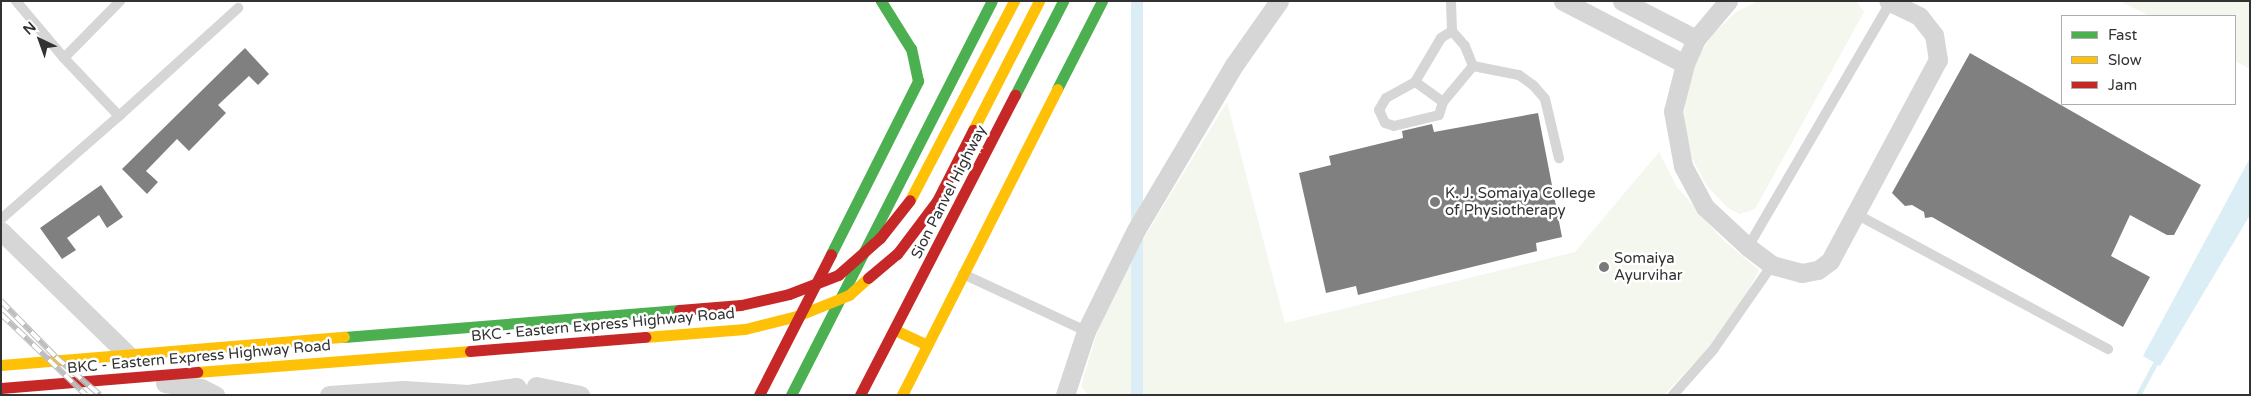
<!DOCTYPE html>
<style>
body{margin:0}
#map{position:relative;width:2251px;height:396px;overflow:hidden;background:#fff;font-family:"Varela Round",sans-serif}
div>[style]{position:absolute}
.green>*{inset:0;background:#f3f7ee}
.water>*{inset:0;background:#dbedf5;transform-origin:0 0}
.stream>*{height:5px;margin:-2.5px;padding:0 2.5px;transform-origin:2.5px;border-radius:2.5px;background:#dbedf5}
.building>*{inset:0;background:#808080}
.lane>*{height:10px;margin:-5px;padding:0 5px;transform-origin:5px;border-radius:5px;background:#d6d6d6}
.street>*{height:19px;margin:-9.5px;padding:0 9.5px;transform-origin:9.5px;border-radius:9.5px;background:#d6d6d6}
.fast>*{height:11px;margin:-5.5px;padding:0 5.5px;transform-origin:5.5px;border-radius:5.5px;background:#4caf50}
.slow>*{height:11px;margin:-5.5px;padding:0 5.5px;transform-origin:5.5px;border-radius:5.5px;background:#ffc107}
.jam>*{height:11px;margin:-5.5px;padding:0 5.5px;transform-origin:5.5px;border-radius:5.5px;background:#c62828}
.rail>*{height:5.5px;margin-top:-2.75px;transform-origin:0;background:repeating-linear-gradient(90deg,#fff 0 11px,#bebebe 0 22px);box-sizing:border-box;border-block:1px solid #bebebe}
.dots>*{width:14px;height:14px;translate:-50% -50%;box-sizing:border-box;border:2px solid #fff;border-radius:50%}
span{translate:-50% -50%;white-space:nowrap;text-align:center;line-height:1.15;-webkit-text-stroke:5px #fff;paint-order:stroke}
.street-label{font-size:15px;color:#323232}
.poi-label{font-size:15px;color:#323232}
.left{translate:0 -50%;text-align:left}
.frame{position:absolute;inset:0;border:2px solid #323232;pointer-events:none}
.legend{position:absolute;left:2061px;top:15px;width:175px;height:90px;box-sizing:border-box;background:#fff;border:1px solid #adadad;margin:0;padding:6px 9px;list-style:none;font-size:15px;color:#323232}
.legend li{display:flex;align-items:center;gap:10px;height:25px}
.legend b{width:25px;border:1px solid #adadad}
.north{position:absolute;left:15px;top:15px;width:50px;height:50px;-webkit-text-stroke:4px #fff;paint-order:stroke;rotate:318deg;font-size:14px;font-weight:700;line-height:20px;text-align:center;color:#323232}
.north::after{content:'';display:block;margin:auto;width:18px;height:22px;background:#323232;clip-path:polygon(50% 0,100% 100%,50% 72%,0 100%)}
</style>
<div id="map">
<div class="green">
<i style="clip-path:polygon(1758px 1px,1856px 1px,1864px 12px,1755px 209px,1740px 214px,1728px 208px,1706px 185px,1691px 156px,1684px 124px,1685px 92px,1695px 61px,1713px 34px,1736px 12px)"></i>
<i style="clip-path:polygon(2120px 1px,2250px 1px,2250px 69px,2235px 61px,2235px 16px,2149px 16px)"></i>
<i style="clip-path:polygon(1227px 102px,1285px 323px,1575px 252px,1659px 152px,1677px 187px,1723px 240px,1759px 270px,1730px 325px,1664px 395px,1088px 395px,1081px 386px,1108px 297px)"></i>
</div>
<div class="water">
<i style="left:1131px;top:1px;width:12px;height:440px"></i>
<i style="clip-path:polygon(2250px 158px,2250px 215px,2160px 366px,2143px 356px)"></i>
</div>
<div class="stream">
<i style="left:2138px;top:395px;width:42px;rotate:-61.6deg"></i>
</div>
<div class="building">
<i style="clip-path:polygon(245px 48px,269px 74px,258px 85px,249px 76px,218px 105px,226px 113px,189px 151px,177px 139px,146px 171px,158px 182px,147px 194px,122px 169px)"></i>
<i style="clip-path:polygon(1970px 53px,2201px 185px,2174px 235px,2167px 235px,2130px 215px,2111px 256px,2150px 277px,2123px 327px,1932px 217px,1925px 218px,1924px 212px,1912px 205px,1905px 206px,1892px 193px)"></i>
<i style="clip-path:polygon(1538px 113px,1562px 237px,1536px 243px,1537px 251px,1358px 295px,1356px 286px,1326px 293px,1299px 173px,1331px 165px,1329px 156px,1403px 138px,1402px 131px,1432px 124px,1434px 132px)"></i>
<i style="clip-path:polygon(101px 185px,123px 217px,107px 228px,99px 215px,67px 238px,76px 250px,62px 259px,40px 228px)"></i>
</div>
<div class="lane">
<i style="left:64px;top:58px;width:80px;rotate:-45.5deg"></i>
<i style="left:1473px;top:66px;width:47px;rotate:11.1deg"></i>
<i style="left:1519px;top:75px;width:17px;rotate:36deg"></i>
<i style="left:1533px;top:85px;width:18px;rotate:49deg"></i>
<i style="left:1545px;top:99px;width:61px;rotate:76.7deg"></i>
<i style="left:1415px;top:82px;width:33px;rotate:151deg"></i>
<i style="left:1386px;top:98px;width:14px;rotate:120deg"></i>
<i style="left:1379px;top:110px;width:14px;rotate:65deg"></i>
<i style="left:1385px;top:123px;width:9px;rotate:18deg"></i>
<i style="left:1394px;top:126px;width:46px;rotate:-13.7deg"></i>
<i style="left:1439px;top:115px;width:14px;rotate:-73deg"></i>
<i style="left:1443px;top:102px;width:47px;rotate:-50.2deg"></i>
<i style="left:1473px;top:66px;width:22px;rotate:-112deg"></i>
<i style="left:1465px;top:46px;width:20px;rotate:-131deg"></i>
<i style="left:1452px;top:31px;width:30px;rotate:-92deg"></i>
<i style="left:1443px;top:102px;width:34px;rotate:-144deg"></i>
<i style="left:1415px;top:82px;width:51px;rotate:-59.4deg"></i>
<i style="left:1441px;top:38px;width:13px;rotate:-32deg"></i>
<i style="left:119px;top:116px;width:161px;rotate:-42.2deg"></i>
<i style="left:1856px;top:214px;width:286px;rotate:28.2deg"></i>
<i style="left:1px;top:219px;width:157px;rotate:-41.1deg"></i>
<i style="left:119px;top:116px;width:80px;rotate:-133.5deg"></i>
<i style="left:64px;top:58px;width:75px;rotate:-130.1deg"></i>
<i style="left:1748px;top:247px;width:285px;rotate:-59.8deg"></i>
<i style="left:963px;top:274px;width:136px;rotate:24.9deg"></i>
<i style="left:1673px;top:395px;width:60px;rotate:-48.4deg"></i>
<i style="left:1713px;top:350px;width:103px;rotate:-55.2deg"></i>
</div>
<div class="street">
<i style="left:1563px;top:1px;width:137px;rotate:27.3deg"></i>
<i style="left:1622px;top:1px;width:83px;rotate:27.2deg"></i>
<i style="left:1728px;top:1px;width:50px;rotate:130.1deg"></i>
<i style="left:1696px;top:39px;width:27px;rotate:114deg"></i>
<i style="left:1685px;top:64px;width:49px;rotate:104.3deg"></i>
<i style="left:1673px;top:111px;width:56px;rotate:79.7deg"></i>
<i style="left:1683px;top:166px;width:47px;rotate:61.8deg"></i>
<i style="left:1705px;top:207px;width:59px;rotate:42.9deg"></i>
<i style="left:1748px;top:247px;width:30px;rotate:37deg"></i>
<i style="left:1772px;top:265px;width:31px;rotate:15deg"></i>
<i style="left:1802px;top:273px;width:16px;rotate:-11deg"></i>
<i style="left:1818px;top:270px;width:15px;rotate:-37deg"></i>
<i style="left:1830px;top:261px;width:228px;rotate:-61.8deg"></i>
<i style="left:1938px;top:60px;width:25px;rotate:-99deg"></i>
<i style="left:1934px;top:35px;width:24px;rotate:-128deg"></i>
<i style="left:1919px;top:16px;width:34px;rotate:-154deg"></i>
<i style="left:1px;top:231px;width:183px;rotate:44.3deg"></i>
<i style="left:165px;top:383px;width:36px;rotate:8deg"></i>
<i style="left:201px;top:388px;width:16px;rotate:27deg"></i>
<i style="left:536px;top:386px;width:45px;rotate:11.6deg"></i>
<i style="left:329px;top:395px;width:74px;rotate:-3.9deg"></i>
<i style="left:403px;top:390px;width:65px;rotate:3.5deg"></i>
<i style="left:468px;top:394px;width:49px;rotate:-8.3deg"></i>
<i style="left:516px;top:387px;width:11px;rotate:49deg"></i>
<i style="left:1065px;top:395px;width:67px;rotate:-71.8deg"></i>
<i style="left:1086px;top:331px;width:113px;rotate:-63.7deg"></i>
<i style="left:1136px;top:230px;width:192px;rotate:-59.3deg"></i>
<i style="left:1234px;top:65px;width:78px;rotate:-54.9deg"></i>
</div>
<div class="fast">
<i style="left:1057px;top:89px;width:99px;rotate:-62.9deg"></i>
<i style="left:1015px;top:95px;width:106px;rotate:-62.9deg"></i>
<i style="left:831px;top:254px;width:194px;rotate:-63.3deg"></i>
<i style="left:918px;top:81px;width:33px;rotate:-102deg"></i>
<i style="left:911px;top:49px;width:57px;rotate:-122deg"></i>
<i style="left:344px;top:337px;width:336px;rotate:-4.6deg"></i>
<i style="left:791px;top:395px;width:442px;rotate:-63deg"></i>
</div>
<div class="slow">
<i style="left:973px;top:130px;width:145px;rotate:-62.9deg"></i>
<i style="left:910px;top:200px;width:225px;rotate:-62.4deg"></i>
<i style="left:895px;top:330px;width:35px;rotate:25deg"></i>
<i style="left:645px;top:337px;width:100px;rotate:-4.6deg"></i>
<i style="left:745px;top:329px;width:54px;rotate:-14deg"></i>
<i style="left:797px;top:316px;width:56px;rotate:-22deg"></i>
<i style="left:849px;top:295px;width:25px;rotate:-42deg"></i>
<i style="left:1px;top:365px;width:344px;rotate:-4.7deg"></i>
<i style="left:197px;top:372px;width:274px;rotate:-4.4deg"></i>
<i style="left:902px;top:395px;width:343px;rotate:-63.1deg"></i>
</div>
<div class="jam">
<i style="left:868px;top:278px;width:38px;rotate:-40deg"></i>
<i style="left:897px;top:254px;width:66px;rotate:-53deg"></i>
<i style="left:937px;top:201px;width:80px;rotate:-63.1deg"></i>
<i style="left:679px;top:310px;width:62px;rotate:-4.6deg"></i>
<i style="left:741px;top:305px;width:49px;rotate:-12.9deg"></i>
<i style="left:789px;top:294px;width:53px;rotate:-21.2deg"></i>
<i style="left:838px;top:275px;width:56px;rotate:-41.4deg"></i>
<i style="left:880px;top:238px;width:48px;rotate:-51.7deg"></i>
<i style="left:470px;top:351px;width:176px;rotate:-4.6deg"></i>
<i style="left:1px;top:388px;width:197px;rotate:-4.7deg"></i>
<i style="left:759px;top:395px;width:158px;rotate:-62.9deg"></i>
<i style="left:860px;top:395px;width:338px;rotate:-62.7deg"></i>
</div>
<div class="rail">
<i style="left:1px;top:301px;width:78px;rotate:45.5deg"></i>
<i style="left:56px;top:357px;width:58px;rotate:40.8deg"></i>
<i style="left:1px;top:314px;width:117px;rotate:43.6deg"></i>
</div>
<div class="dots">
<i style="left:1435px;top:202px;background:#7a7a7a"></i>
<i style="left:1604px;top:267px;background:#7a7a7a"></i>
</div>
<div class="street-label">
<span style="left:949px;top:192px;rotate:-63deg">Sion Panvel Highway</span>
<span style="left:603px;top:325px;rotate:-5deg">BKC - Eastern Express Highway Road</span>
<span style="left:199px;top:357px;rotate:-5deg">BKC - Eastern Express Highway Road</span>
</div>
<div class="poi-label">
<span class="left" style="left:1445px;top:202px">K. J. Somaiya College<br>of Physiotherapy</span>
<span class="left" style="left:1614px;top:267px">Somaiya<br>Ayurvihar</span>
</div>
<div class="frame"></div>
<ul class="legend">
<li><b style="height:6px;background:#4caf50"></b>Fast</li>
<li><b style="height:6px;background:#ffc107"></b>Slow</li>
<li><b style="height:6px;background:#c62828"></b>Jam</li>
</ul>
<div class="north">N</div>
</div>
